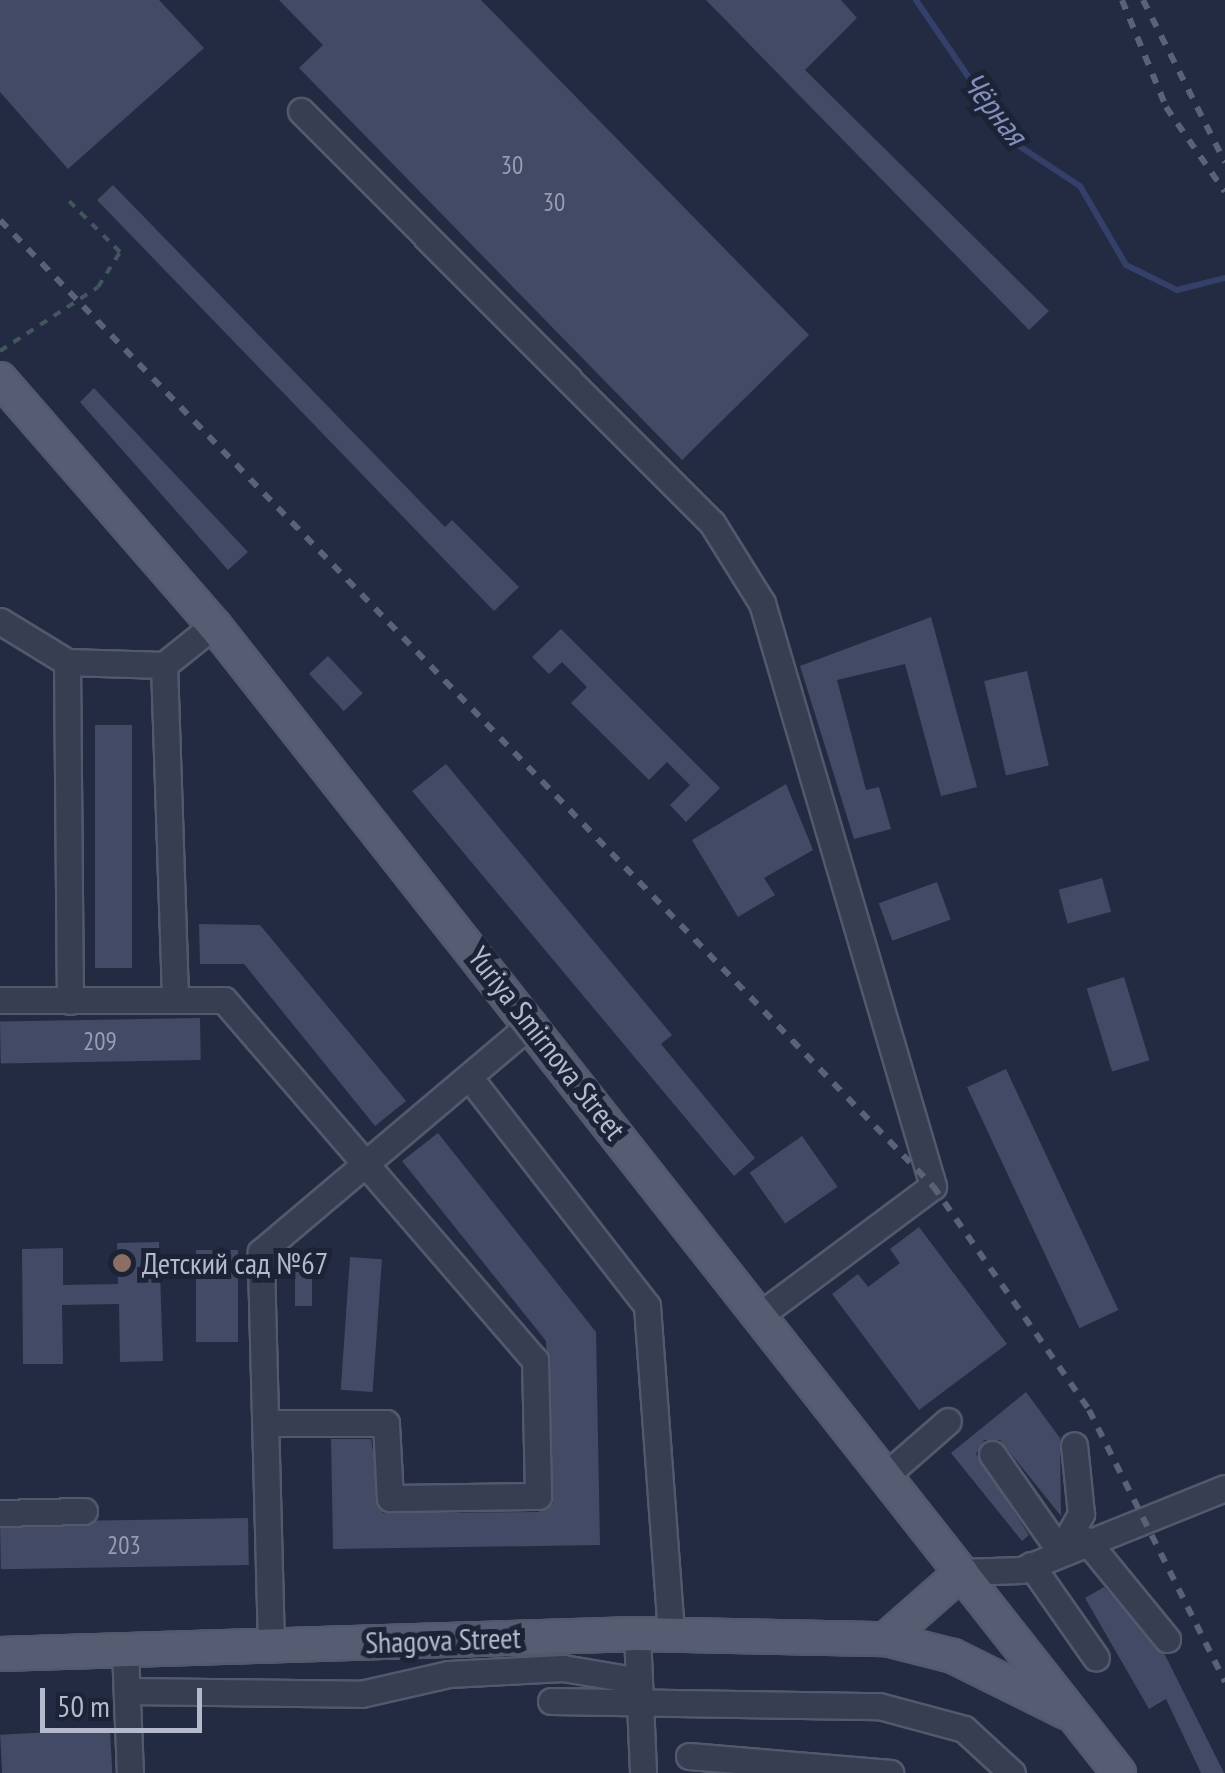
<!DOCTYPE html>
<meta charset="utf-8">
<style>
body{margin:0}
#map{position:relative;width:1225px;height:1773px;overflow:hidden;background:#232b43;font-family:"PT Sans Narrow",sans-serif}
div>[style]{position:absolute}
.stream>*{height:6px;margin:-3px;padding:0 3px;transform-origin:3px;border-radius:3px;background:#344069}
.building>*{inset:0;background:#424a65;transform-origin:0 0}
.path>*{height:4px;margin-top:-2px;transform-origin:0;background:repeating-linear-gradient(90deg,#41565d 0 8px,transparent 0 16px)}
.roads{filter:drop-shadow(2px 0 #53596c) drop-shadow(-2px 0 #53596c) drop-shadow(0 2px #53596c) drop-shadow(0 -2px #53596c)}
.minor>*{height:25px;margin:-12.5px;padding:0 12.5px;transform-origin:12.5px;border-radius:12.5px;background:#383e52}
.major>*{height:32px;margin:-16px;padding:0 16px;transform-origin:16px;border-radius:16px;background:#565c72}
.rail>*{height:6px;margin-top:-3px;transform-origin:0;background:repeating-linear-gradient(90deg,#5a6179 0 10px,transparent 0 20px)}
.dots>*{width:28px;height:28px;translate:-50% -50%;box-sizing:border-box;border:5px solid #1d2337;border-radius:50%}
span{translate:-50% -50%;white-space:nowrap;text-align:center;line-height:1.15;-webkit-text-stroke:10px #1d2337;paint-order:stroke}
.number-label{font-size:25px;color:#989db2}
.number-label span{-webkit-text-stroke-width:0}
.street-label{font-size:30px;color:#b5b9cc}
.poi-label{font-size:30px;color:#b5b9cc}
.left{translate:0 -50%;text-align:left}
.water-label{font-size:32px;color:#818fba;font-style:italic}
.scale{position:absolute;left:40px;top:1688px;width:162px;height:45px;box-sizing:border-box;border:5px solid #b5b9cc;border-top:0;padding-left:12px;font-size:30px;line-height:35px;white-space:nowrap;color:#b5b9cc;-webkit-text-stroke:8px #1d2337;paint-order:stroke}
</style>
<div id="map">
<div class="stream">
<i style="left:916px;top:0;width:172px;rotate:55.7deg"></i>
<i style="left:1013px;top:142px;width:80px;rotate:33.3deg"></i>
<i style="left:1080px;top:186px;width:91px;rotate:59.8deg"></i>
<i style="left:1126px;top:265px;width:57px;rotate:26.1deg"></i>
<i style="left:1177px;top:290px;width:49px;rotate:-14deg"></i>
</div>
<div class="building">
<i style="clip-path:polygon(0 0,159px 0,204px 48px,68px 169px,0 92px)"></i>
<i style="clip-path:polygon(279px 0,481px 0,809px 335px,682px 460px,299px 68px,323px 45px)"></i>
<i style="clip-path:polygon(706px 0,841px 0,857px 18px,805px 70px,1049px 311px,1029px 330px)"></i>
<i style="clip-path:polygon(113px 185px,445px 527px,452px 520px,519px 587px,494px 611px,97px 200px)"></i>
<i style="clip-path:polygon(94px 388px,248px 552px,228px 570px,80px 402px)"></i>
<i style="clip-path:polygon(931px 617px,977px 787px,941px 796px,905px 664px,837px 680px,866px 790px,879px 787px,891px 829px,854px 839px,800px 666px)"></i>
<i style="clip-path:polygon(561px 629px,720px 788px,686px 822px,670px 805px,690px 785px,667px 762px,649px 780px,571px 703px,587px 687px,562px 662px,549px 674px,532px 657px)"></i>
<i style="left:328px;top:656px;width:51px;height:26px;rotate:47deg"></i>
<i style="left:1027px;top:671px;width:97px;height:44px;rotate:77deg"></i>
<i style="left:95px;top:725px;width:37px;height:243px"></i>
<i style="clip-path:polygon(446px 764px,672px 1035px,661px 1044px,755px 1158px,734px 1176px,412px 791px)"></i>
<i style="clip-path:polygon(786px 784px,813px 850px,764px 878px,775px 895px,738px 917px,692px 840px)"></i>
<i style="left:1102px;top:878px;width:35px;height:45px;rotate:75deg"></i>
<i style="left:937px;top:882px;width:40px;height:62px;rotate:70deg"></i>
<i style="clip-path:polygon(199px 924px,260px 925px,406px 1101px,375px 1126px,244px 964px,200px 964px)"></i>
<i style="left:1124px;top:977px;width:87px;height:39px;rotate:73deg"></i>
<i style="left:200px;top:1018px;width:42px;height:200px;rotate:89deg"></i>
<i style="left:1006px;top:1069px;width:266px;height:43px;rotate:65deg"></i>
<i style="clip-path:polygon(438px 1133px,596px 1332px,600px 1545px,333px 1549px,331px 1439px,371px 1439px,383px 1513px,538px 1512px,553px 1503px,546px 1341px,402px 1161px)"></i>
<i style="left:802px;top:1136px;width:62px;height:64px;rotate:55deg"></i>
<i style="clip-path:polygon(919px 1227px,1007px 1344px,919px 1410px,832px 1294px,858px 1274px,868px 1287px,900px 1263px,890px 1249px)"></i>
<i style="clip-path:polygon(159px 1242px,163px 1361px,120px 1362px,119px 1304px,62px 1305px,63px 1364px,23px 1364px,22px 1249px,63px 1248px,63px 1285px,118px 1284px,117px 1243px)"></i>
<i style="left:196px;top:1250px;width:42px;height:92px"></i>
<i style="left:350px;top:1257px;width:32px;height:133px;rotate:4deg"></i>
<i style="left:295px;top:1258px;width:17px;height:48px"></i>
<i style="clip-path:polygon(1026px 1392px,1060px 1438px,1061px 1516px,1000px 1440px,984px 1440px,976px 1454px,1029px 1535px,1022px 1541px,951px 1453px)"></i>
<i style="left:248px;top:1518px;width:47px;height:248px;rotate:89deg"></i>
<i style="clip-path:polygon(1104px 1587px,1165px 1655px,1224px 1773px,1201px 1773px,1166px 1699px,1149px 1709px,1085px 1598px)"></i>
<i style="left:110px;top:1729px;width:44px;height:110px;rotate:87deg"></i>
</div>
<div class="path">
<i style="left:0;top:351px;width:117px;rotate:-33.1deg"></i>
<i style="left:98px;top:287px;width:41px;rotate:-57.8deg"></i>
<i style="left:120px;top:252px;width:78px;rotate:-135deg"></i>
</div>
<div class="roads">
<div class="minor">
<i style="left:301px;top:111px;width:582px;rotate:45.07deg"></i>
<i style="left:712px;top:523px;width:94px;rotate:58deg"></i>
<i style="left:762px;top:603px;width:608px;rotate:73.65deg"></i>
<i style="left:933px;top:1186px;width:214px;rotate:143.3deg"></i>
<i style="left:0;top:621px;width:79px;rotate:31.5deg"></i>
<i style="left:67px;top:662px;width:97px;rotate:1.8deg"></i>
<i style="left:164px;top:665px;width:64px;rotate:-38.7deg"></i>
<i style="left:67px;top:662px;width:339px;rotate:89.5deg"></i>
<i style="left:164px;top:665px;width:335px;rotate:88.1deg"></i>
<i style="left:0;top:1000px;width:224px"></i>
<i style="left:224px;top:1000px;width:476px;rotate:49.2deg"></i>
<i style="left:535px;top:1360px;width:136px;rotate:88.7deg"></i>
<i style="left:538px;top:1496px;width:148px;rotate:179.2deg"></i>
<i style="left:390px;top:1498px;width:75px;rotate:-93.1deg"></i>
<i style="left:386px;top:1423px;width:121px;rotate:180deg"></i>
<i style="left:469px;top:1077px;width:290px;rotate:52.1deg"></i>
<i style="left:647px;top:1306px;width:330px;rotate:85.8deg"></i>
<i style="left:992px;top:1454px;width:118px;rotate:55deg"></i>
<i style="left:886px;top:1475px;width:82px;rotate:-41.1deg"></i>
<i style="left:0;top:1513px;width:84px;rotate:-1.4deg"></i>
<i style="left:1086px;top:1540px;width:128px;rotate:50.7deg"></i>
<i style="left:1060px;top:1551px;width:43px;rotate:-60.4deg"></i>
<i style="left:1081px;top:1514px;width:69px;rotate:-95.8deg"></i>
<i style="left:1031px;top:1565px;width:113px;rotate:55deg"></i>
<i style="left:962px;top:1572px;width:59px;rotate:-1.9deg"></i>
<i style="left:1021px;top:1570px;width:220px;rotate:-21.9deg"></i>
<i style="left:637px;top:1634px;width:139px;rotate:87.5deg"></i>
<i style="left:271px;top:1646px;width:394px;rotate:-91.5deg"></i>
<i style="left:261px;top:1252px;width:355px;rotate:-40.2deg"></i>
<i style="left:125px;top:1650px;width:123px;rotate:87.7deg"></i>
<i style="left:127px;top:1691px;width:234px;rotate:0.7deg"></i>
<i style="left:361px;top:1694px;width:90px;rotate:-12.8deg"></i>
<i style="left:449px;top:1674px;width:114px;rotate:-3deg"></i>
<i style="left:563px;top:1668px;width:77px;rotate:9.7deg"></i>
<i style="left:551px;top:1701px;width:328px;rotate:0.9deg"></i>
<i style="left:879px;top:1706px;width:88px;rotate:15.1deg"></i>
<i style="left:964px;top:1729px;width:65px;rotate:42.5deg"></i>
<i style="left:689px;top:1756px;width:202px;rotate:4.8deg"></i>
</div>
<div class="major">
<i style="left:0;top:379px;width:326px;rotate:49deg"></i>
<i style="left:214px;top:625px;width:1462px;rotate:51.75deg"></i>
<i style="left:886px;top:1639px;width:101px;rotate:-41.4deg"></i>
<i style="left:0;top:1654px;width:637px;rotate:-1.8deg"></i>
<i style="left:637px;top:1634px;width:249px;rotate:1.2deg"></i>
<i style="left:886px;top:1639px;width:69px;rotate:14.2deg"></i>
<i style="left:953px;top:1656px;width:126px;rotate:26.4deg"></i>
</div>
</div>
<div class="rail">
<i style="left:1122px;top:0;width:116px;rotate:67.6deg"></i>
<i style="left:1166px;top:107px;width:103px;rotate:55.2deg"></i>
<i style="left:1143px;top:0;width:182px;rotate:63.2deg"></i>
<i style="left:0;top:220px;width:1343px;rotate:46deg"></i>
<i style="left:933px;top:1186px;width:273px;rotate:55.1deg"></i>
<i style="left:1089px;top:1410px;width:304px;rotate:63.4deg"></i>
</div>
<div class="dots">
<i style="left:122px;top:1263px;background:#8d6e63"></i>
</div>
<div class="number-label">
<span style="left:512px;top:165px">30</span>
<span style="left:554px;top:202px">30</span>
<span style="left:100px;top:1041px">209</span>
<span style="left:124px;top:1545px">203</span>
</div>
<div class="street-label">
<span style="left:547px;top:1043px;rotate:52deg">Yuriya Smirnova Street</span>
<span style="left:443px;top:1640px;rotate:-2deg">Shagova Street</span>
</div>
<div class="poi-label">
<span class="left" style="left:142px;top:1263px">Детский сад №67</span>
</div>
<div class="water-label">
<span style="left:995px;top:108px;rotate:52deg">Чёрная</span>
</div>
<div class="scale">50 m</div>
</div>
